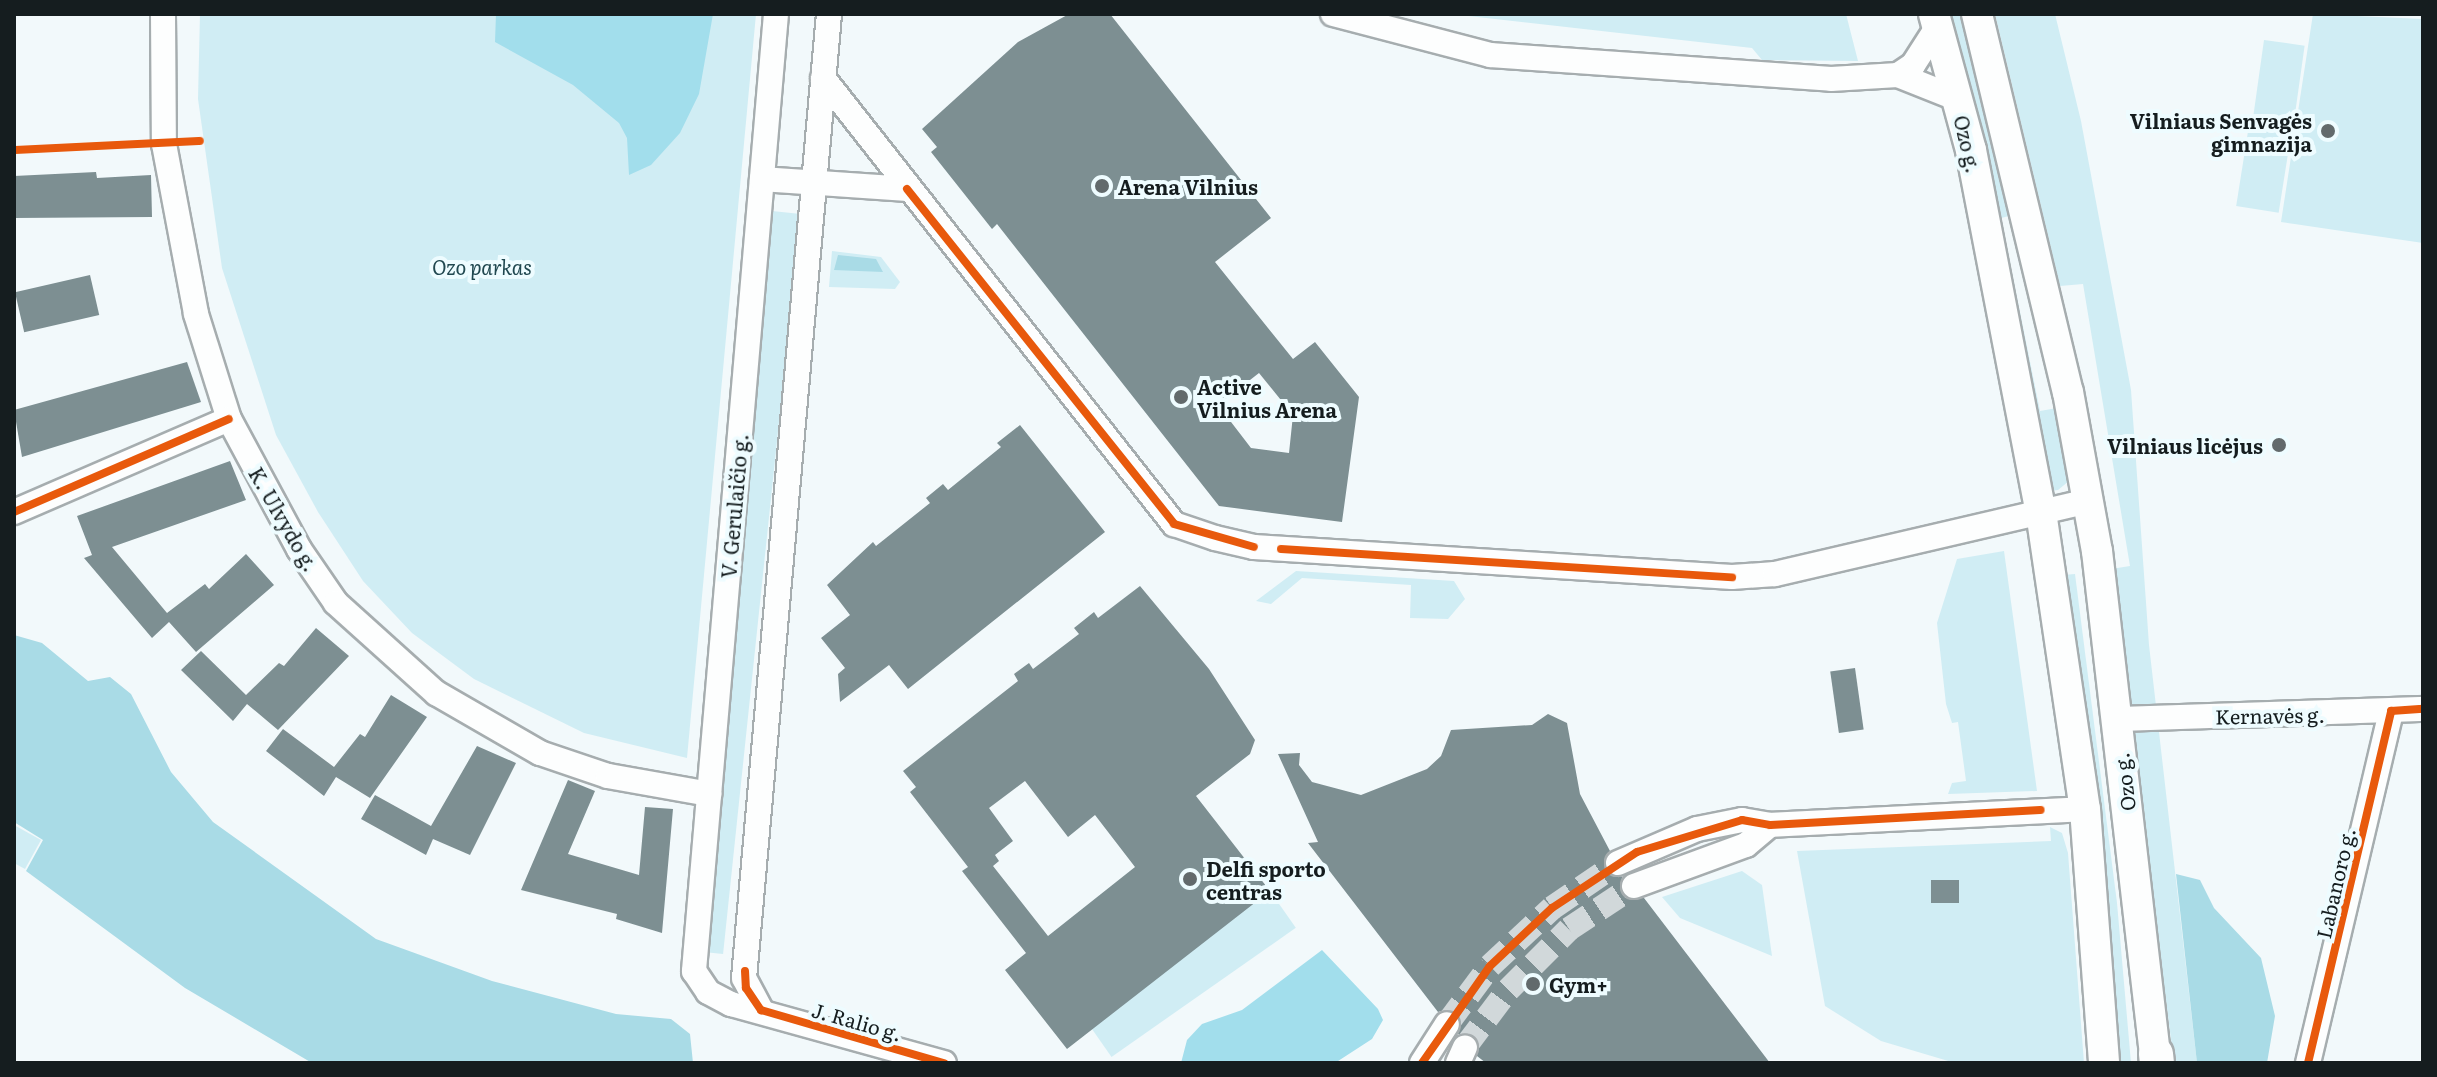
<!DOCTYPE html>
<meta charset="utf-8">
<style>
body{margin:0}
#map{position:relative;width:2437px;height:1077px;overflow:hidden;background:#f2f9fb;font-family:Literata,serif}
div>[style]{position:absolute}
.green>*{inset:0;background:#d0edf4;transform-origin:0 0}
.forest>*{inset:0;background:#a9dbe6}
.water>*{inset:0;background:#a2deec}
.building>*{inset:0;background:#7d8f92;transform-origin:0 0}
.minor-tunnel>*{height:24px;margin-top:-12px;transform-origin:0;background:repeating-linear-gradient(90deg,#d1d8da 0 24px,transparent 0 36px)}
.roads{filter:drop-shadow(2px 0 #a6adaf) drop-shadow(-2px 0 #a6adaf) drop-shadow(0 2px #a6adaf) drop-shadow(0 -2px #a6adaf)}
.minor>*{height:24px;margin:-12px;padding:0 12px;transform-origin:12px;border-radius:12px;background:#fdfefe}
.major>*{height:30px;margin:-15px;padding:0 15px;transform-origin:15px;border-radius:15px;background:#fdfefe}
.highway>*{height:34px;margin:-17px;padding:0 17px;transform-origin:17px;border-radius:17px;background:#fdfefe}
.cycleway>*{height:8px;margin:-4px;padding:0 4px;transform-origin:4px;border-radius:4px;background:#e8590c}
.dots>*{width:22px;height:22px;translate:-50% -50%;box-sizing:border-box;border:4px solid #eefcff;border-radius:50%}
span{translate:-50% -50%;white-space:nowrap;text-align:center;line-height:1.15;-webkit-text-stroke:8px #eefcff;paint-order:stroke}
.poi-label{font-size:20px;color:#151d1f;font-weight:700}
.right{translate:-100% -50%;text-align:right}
.left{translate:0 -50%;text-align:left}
.street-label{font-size:20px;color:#151d1f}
.park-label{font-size:20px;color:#214850;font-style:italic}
.frame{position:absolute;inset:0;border:16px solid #151d1f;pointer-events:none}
</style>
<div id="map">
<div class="green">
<i style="clip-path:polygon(200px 14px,756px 14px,687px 758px,584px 733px,474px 679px,412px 633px,363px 581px,318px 512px,276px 435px,222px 268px,198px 99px)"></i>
<i style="clip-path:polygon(1451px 14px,1846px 14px,1858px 61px,1762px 60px,1752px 48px)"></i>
<i style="clip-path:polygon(1946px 14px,1967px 14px,2017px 214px,2001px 218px,2040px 411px,2057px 408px,2069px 481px,2058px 490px,2049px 491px)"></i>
<i style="clip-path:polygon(1995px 14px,2055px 14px,2081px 121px,2131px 390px,2149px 645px,2197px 1063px,2174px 1063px,2111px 569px,2130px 566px,2083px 284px,2060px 286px)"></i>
<i style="clip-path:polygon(2313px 14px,2423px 19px,2423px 243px,2281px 222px)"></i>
<i style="left:2264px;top:40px;width:41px;height:79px;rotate:8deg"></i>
<i style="left:2249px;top:125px;width:43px;height:82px;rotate:9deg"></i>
<i style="left:772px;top:211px;width:29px;height:744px;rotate:6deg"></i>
<i style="clip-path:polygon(832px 251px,881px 257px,900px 282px,895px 289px,829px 287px)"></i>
<i style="clip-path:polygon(2004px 551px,2037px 791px,1948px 794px,1952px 783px,1966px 781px,1958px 722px,1952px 723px,1946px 704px,1937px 623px,1957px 559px)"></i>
<i style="clip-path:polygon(1296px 571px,1454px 581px,1465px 599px,1448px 619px,1410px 618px,1411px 585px,1302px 578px,1271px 604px,1256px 601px)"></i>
<i style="clip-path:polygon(2075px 574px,2117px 903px,2131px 1063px,2117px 1063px,2063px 575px)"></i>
<i style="clip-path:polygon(14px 825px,41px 840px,25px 869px,14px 863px)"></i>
<i style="clip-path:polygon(2050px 827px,2062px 833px,2068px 853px,2084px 1063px,1955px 1063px,1881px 1041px,1825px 1006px,1797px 851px,2051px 841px)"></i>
<i style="clip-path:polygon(1742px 871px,1762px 885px,1772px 956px,1680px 918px,1662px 897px)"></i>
<i style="left:1270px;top:891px;width:45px;height:225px;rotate:55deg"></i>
</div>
<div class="forest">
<i style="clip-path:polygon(838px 255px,876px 259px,883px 272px,834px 270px)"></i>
<i style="clip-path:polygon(14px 635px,42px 643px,88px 681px,110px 677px,131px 694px,171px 772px,213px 822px,376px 939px,492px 981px,616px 1014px,671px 1019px,690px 1034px,693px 1063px,312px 1063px,185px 988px,26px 871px,43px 840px,14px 822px)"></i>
<i style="clip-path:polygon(2176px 874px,2200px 880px,2214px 908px,2261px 958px,2275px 1016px,2267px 1063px,2197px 1063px)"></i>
</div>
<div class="water">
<i style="clip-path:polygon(496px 14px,713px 14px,699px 94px,680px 133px,651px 165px,629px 175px,627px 138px,619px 123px,573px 85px,495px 42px)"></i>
<i style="clip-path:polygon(1322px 950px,1378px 1009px,1383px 1020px,1372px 1039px,1335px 1063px,1181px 1063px,1187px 1040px,1202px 1024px,1242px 1010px)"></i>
</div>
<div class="building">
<i style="clip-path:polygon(evenodd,1069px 14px,1110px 14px,1271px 218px,1215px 262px,1293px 359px,1315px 342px,1359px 397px,1342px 522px,1219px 506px,997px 224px,992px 229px,931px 152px,937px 147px,922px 129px,1018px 42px,1069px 14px,1259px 373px,1293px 415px,1289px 453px,1251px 448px,1218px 405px,1259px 373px)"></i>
<i style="clip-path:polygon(96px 172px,97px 178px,151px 175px,152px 217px,14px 218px,14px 176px)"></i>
<i style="left:90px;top:275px;width:41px;height:77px;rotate:77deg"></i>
<i style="clip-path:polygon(187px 362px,201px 402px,22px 457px,14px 410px)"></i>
<i style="clip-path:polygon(1020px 425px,1105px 532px,908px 689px,889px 665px,840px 702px,838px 674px,845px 668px,821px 638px,850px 615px,827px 585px,873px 542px,876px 546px,930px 503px,926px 498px,943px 484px,948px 490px,1001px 447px,997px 443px)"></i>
<i style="clip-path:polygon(230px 461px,246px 500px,112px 547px,167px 613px,205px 584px,209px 589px,246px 554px,274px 585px,196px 652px,169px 622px,152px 638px,84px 558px,92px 555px,77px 516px)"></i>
<i style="clip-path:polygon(evenodd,1140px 586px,1209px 669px,1255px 740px,1250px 754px,1196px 796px,1270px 891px,1067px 1049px,1005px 970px,1026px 953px,962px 871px,968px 867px,910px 792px,916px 787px,903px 771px,1018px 681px,1014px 674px,1029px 663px,1033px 669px,1079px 634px,1074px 628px,1094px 612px,1098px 618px,1140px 586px,1025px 781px,1068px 837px,1095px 815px,1135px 867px,1048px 936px,993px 866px,999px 861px,995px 855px,1013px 841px,989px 808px,1025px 781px)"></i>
<i style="clip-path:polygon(316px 628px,349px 656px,278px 730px,247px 704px,233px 721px,181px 670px,201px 651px,246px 695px,279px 663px,284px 666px)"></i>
<i style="left:1855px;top:668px;width:62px;height:25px;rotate:82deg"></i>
<i style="clip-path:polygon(391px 695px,427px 717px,370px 798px,336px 777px,324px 796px,266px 751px,283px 729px,334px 767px,360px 734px,365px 737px)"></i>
<i style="clip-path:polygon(1548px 714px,1567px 723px,1580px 794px,1610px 851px,1605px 870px,1622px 877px,1625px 898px,1644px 898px,1770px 1063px,1486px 1063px,1477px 1056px,1477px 1038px,1458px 1034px,1460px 1016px,1448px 1009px,1438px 1012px,1308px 843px,1318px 842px,1278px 754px,1300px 753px,1299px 765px,1312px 782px,1361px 795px,1427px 769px,1441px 756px,1451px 730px,1532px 725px)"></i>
<i style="clip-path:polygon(477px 746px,516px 763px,470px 855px,433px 839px,426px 855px,361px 819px,375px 795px,431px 826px)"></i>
<i style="clip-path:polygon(568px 780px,595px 791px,568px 854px,639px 875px,645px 807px,673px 809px,662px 933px,616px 919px,617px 914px,521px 890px)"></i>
<i style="left:1931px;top:880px;width:28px;height:23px"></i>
</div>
<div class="minor-tunnel">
<i style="left:1447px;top:1024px;width:72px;rotate:-53.4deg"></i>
<i style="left:1490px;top:966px;width:85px;rotate:-43.1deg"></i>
<i style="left:1552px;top:908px;width:80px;rotate:-34.3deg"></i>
<i style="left:1465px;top:1047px;width:71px;rotate:-53deg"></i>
<i style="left:1508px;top:990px;width:86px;rotate:-45deg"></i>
<i style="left:1569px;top:929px;width:78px;rotate:-33.5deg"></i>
</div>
<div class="roads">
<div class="minor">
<i style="left:163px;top:14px;width:130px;rotate:89.6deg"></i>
<i style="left:164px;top:144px;width:173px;rotate:79.3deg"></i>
<i style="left:196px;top:314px;width:110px;rotate:72.6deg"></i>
<i style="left:229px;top:419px;width:148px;rotate:61.7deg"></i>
<i style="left:299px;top:549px;width:65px;rotate:55.6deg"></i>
<i style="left:336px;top:603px;width:135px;rotate:42deg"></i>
<i style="left:436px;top:693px;width:120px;rotate:30deg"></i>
<i style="left:540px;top:753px;width:72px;rotate:18.7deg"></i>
<i style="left:608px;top:776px;width:103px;rotate:10.1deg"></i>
<i style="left:776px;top:14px;width:961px;rotate:94.9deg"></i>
<i style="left:694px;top:971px;width:25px;rotate:56deg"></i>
<i style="left:708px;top:992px;width:26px;rotate:28deg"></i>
<i style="left:731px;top:1004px;width:221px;rotate:15.5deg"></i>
<i style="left:1333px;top:14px;width:162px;rotate:14.6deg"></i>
<i style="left:1490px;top:55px;width:342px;rotate:4deg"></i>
<i style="left:1831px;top:79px;width:67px;rotate:-3.4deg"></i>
<i style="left:1898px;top:75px;width:18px;rotate:-34deg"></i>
<i style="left:1913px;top:65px;width:46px;rotate:-57.3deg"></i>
<i style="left:1898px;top:75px;width:65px;rotate:21.8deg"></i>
<i style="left:823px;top:78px;width:568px;rotate:51.8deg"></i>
<i style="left:1174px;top:524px;width:43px;rotate:18.9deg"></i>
<i style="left:1215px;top:538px;width:40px;rotate:13deg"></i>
<i style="left:1254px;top:547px;width:479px;rotate:3.6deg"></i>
<i style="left:1732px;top:577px;width:43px;rotate:-4deg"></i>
<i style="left:1775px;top:574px;width:321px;rotate:-13.1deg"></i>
<i style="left:762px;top:179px;width:145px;rotate:3.9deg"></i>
<i style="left:14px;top:512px;width:234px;rotate:-23.4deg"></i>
<i style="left:2117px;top:719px;width:306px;rotate:-1.9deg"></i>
<i style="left:1618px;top:863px;width:86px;rotate:-23.3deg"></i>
<i style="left:1697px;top:829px;width:46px;rotate:-11.3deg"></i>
<i style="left:1742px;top:820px;width:28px;rotate:10deg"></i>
<i style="left:1770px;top:825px;width:315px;rotate:-2.9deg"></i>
<i style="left:1634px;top:886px;width:119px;rotate:-20.1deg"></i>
<i style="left:1746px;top:845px;width:31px;rotate:-40deg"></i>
<i style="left:761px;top:1010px;width:36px;rotate:-118deg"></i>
<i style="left:744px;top:978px;width:968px;rotate:-84.96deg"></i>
<i style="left:1422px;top:1063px;width:46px;rotate:-57.3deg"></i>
<i style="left:1458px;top:1063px;width:17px;rotate:-66deg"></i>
<i style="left:2308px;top:1063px;width:362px;rotate:-76.7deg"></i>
</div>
<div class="major">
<i style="left:1934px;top:14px;width:141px;rotate:74.8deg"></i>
<i style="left:1971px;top:150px;width:369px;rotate:79.1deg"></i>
<i style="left:2041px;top:512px;width:300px;rotate:81.6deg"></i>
<i style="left:2085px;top:809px;width:255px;rotate:85.7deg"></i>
<i style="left:1977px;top:14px;width:389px;rotate:76.5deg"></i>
<i style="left:2068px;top:392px;width:162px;rotate:79.7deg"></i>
<i style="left:2097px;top:551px;width:515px;rotate:83.43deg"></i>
</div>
<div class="highway">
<i style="left:2156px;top:1054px;width:9px;rotate:84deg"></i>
</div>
</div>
<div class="cycleway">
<i style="left:14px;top:150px;width:186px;rotate:-2.8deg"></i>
<i style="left:907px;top:189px;width:428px;rotate:51.4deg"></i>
<i style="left:1174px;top:524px;width:83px;rotate:16deg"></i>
<i style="left:14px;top:512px;width:234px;rotate:-23.4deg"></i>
<i style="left:1281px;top:549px;width:452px;rotate:3.6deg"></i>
<i style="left:745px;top:971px;width:17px;rotate:87deg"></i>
<i style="left:746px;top:988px;width:27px;rotate:56deg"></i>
<i style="left:761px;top:1010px;width:191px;rotate:16.2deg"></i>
<i style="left:1422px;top:1063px;width:118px;rotate:-55deg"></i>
<i style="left:1490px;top:966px;width:85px;rotate:-43.1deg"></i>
<i style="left:1552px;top:908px;width:102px;rotate:-33.4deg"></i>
<i style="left:1637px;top:852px;width:110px;rotate:-16.9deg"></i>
<i style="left:1742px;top:820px;width:28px;rotate:10deg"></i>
<i style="left:1770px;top:825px;width:271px;rotate:-3.2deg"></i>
<i style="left:2308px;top:1063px;width:362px;rotate:-76.7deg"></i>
<i style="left:2391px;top:711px;width:32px;rotate:-4deg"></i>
</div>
<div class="dots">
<i style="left:2328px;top:131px;background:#626a6c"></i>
<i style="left:1102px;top:186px;background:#626a6c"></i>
<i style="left:1181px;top:397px;background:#626a6c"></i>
<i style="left:2279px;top:445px;background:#626a6c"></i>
<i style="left:1190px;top:879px;background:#626a6c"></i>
<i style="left:1533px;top:984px;background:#626a6c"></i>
</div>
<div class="poi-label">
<span class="right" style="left:2312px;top:132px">Vilniaus Senvagės<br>gimnazija</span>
<span class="left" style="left:1118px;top:186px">Arena Vilnius</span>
<span class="left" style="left:1197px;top:398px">Active<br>Vilnius Arena</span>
<span class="right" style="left:2263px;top:445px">Vilniaus licėjus</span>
<span class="left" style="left:1206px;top:880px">Delfi sporto<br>centras</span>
<span class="left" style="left:1549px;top:984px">Gym+</span>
</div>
<div class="street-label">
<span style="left:1968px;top:144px;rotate:77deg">Ozo g.</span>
<span style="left:734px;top:506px;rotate:-85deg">V. Gerulaičio g.</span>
<span style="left:284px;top:519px;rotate:60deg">K. Ulvydo g.</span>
<span style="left:2270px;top:715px;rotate:-1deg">Kernavės g.</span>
<span style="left:2124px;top:782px;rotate:-97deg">Ozo g.</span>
<span style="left:2335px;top:883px;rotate:-77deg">Labanoro g.</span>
<span style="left:857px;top:1021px;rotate:16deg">J. Ralio g.</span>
</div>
<div class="park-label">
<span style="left:482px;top:266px">Ozo parkas</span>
</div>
<div class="frame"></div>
</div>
